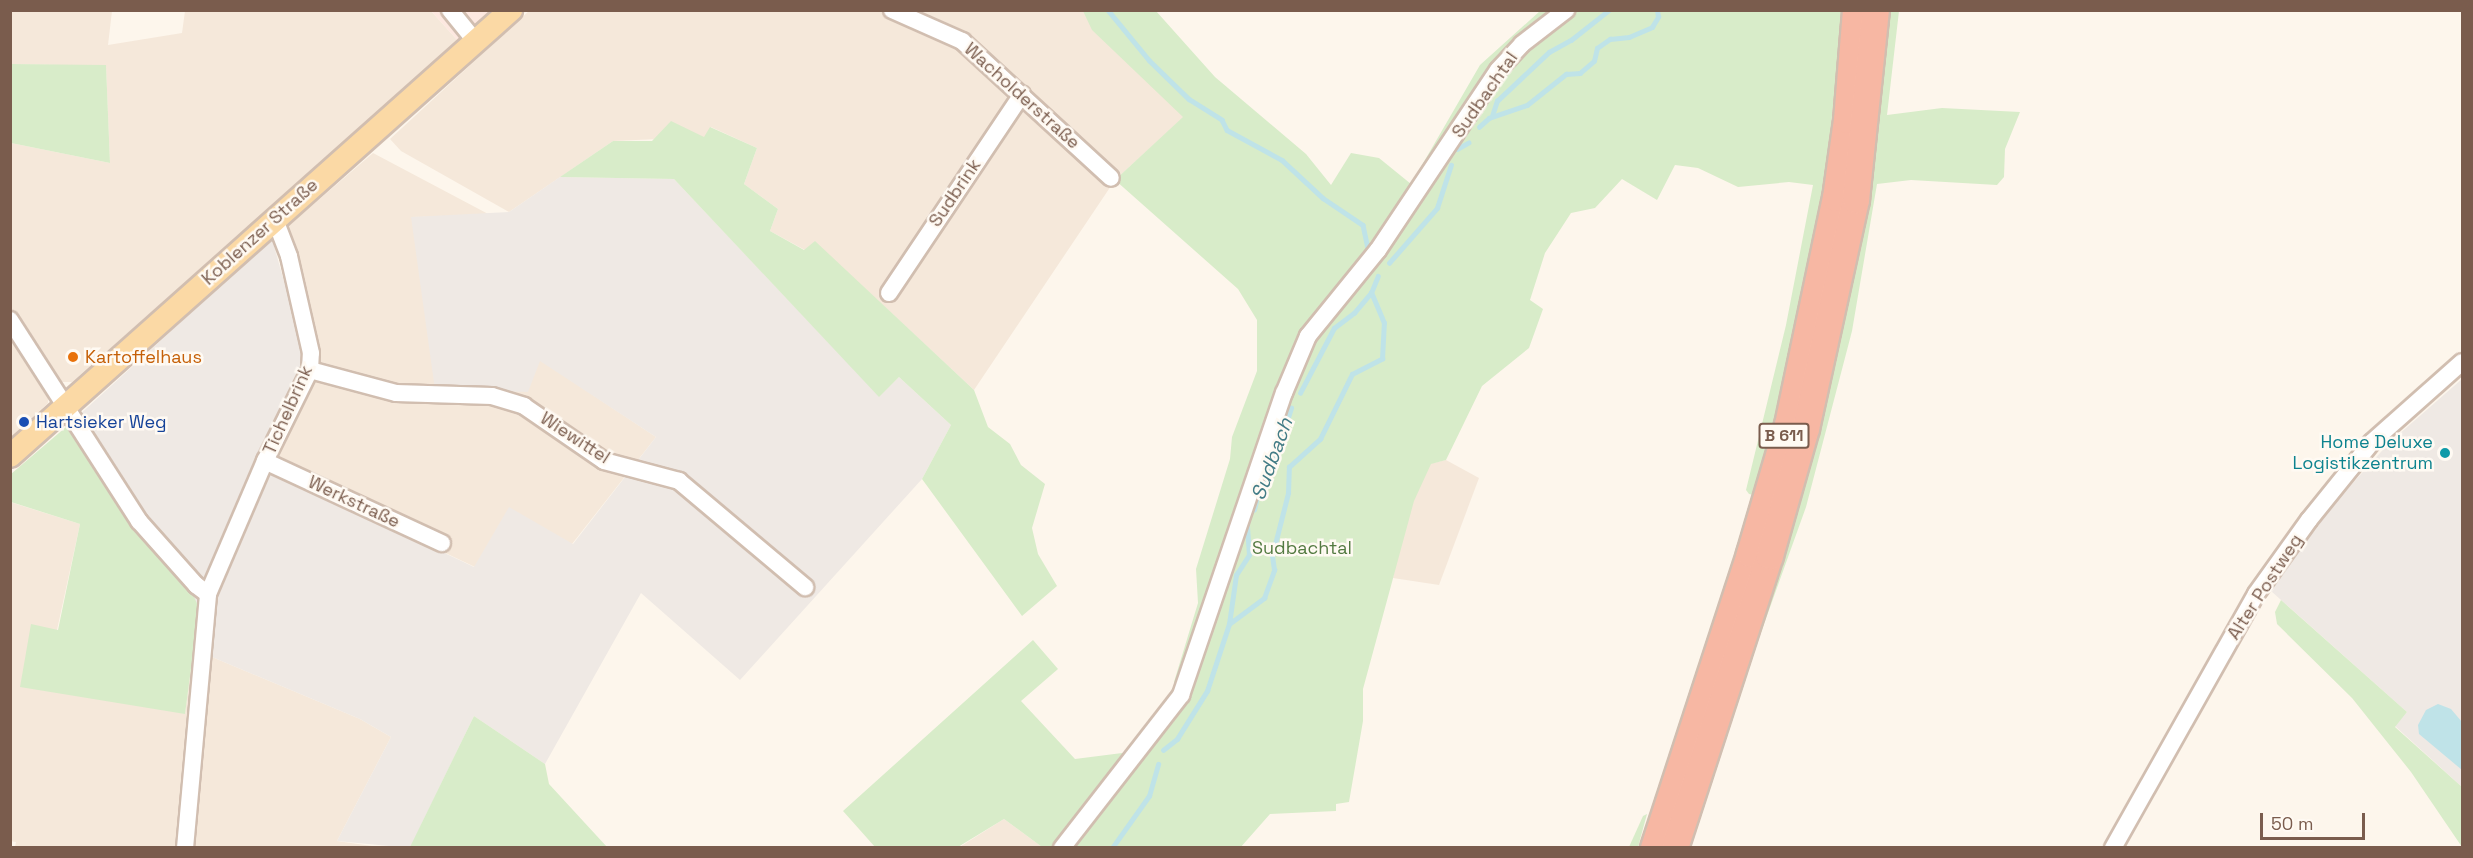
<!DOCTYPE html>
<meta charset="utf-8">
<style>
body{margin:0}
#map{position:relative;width:2473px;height:858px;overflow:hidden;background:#fdf6ec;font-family:"Space Grotesk",sans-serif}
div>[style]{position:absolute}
.residential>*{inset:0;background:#f5e8da}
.commercial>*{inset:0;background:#fde8e0}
.industrial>*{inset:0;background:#efe9e4}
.green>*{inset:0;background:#d8ecc9}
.water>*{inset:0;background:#bfe3e8}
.stream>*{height:4.5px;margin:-2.25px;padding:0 2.25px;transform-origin:2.25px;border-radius:2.25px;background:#bfe3e8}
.roads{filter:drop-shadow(2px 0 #d1beb0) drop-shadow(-2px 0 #d1beb0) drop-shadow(0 2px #d1beb0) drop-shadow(0 -2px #d1beb0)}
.minor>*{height:16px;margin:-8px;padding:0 8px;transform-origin:8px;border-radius:8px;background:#fff}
.major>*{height:22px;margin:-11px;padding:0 11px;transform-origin:11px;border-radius:11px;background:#fbd9a5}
.highway>*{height:26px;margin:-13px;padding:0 13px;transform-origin:13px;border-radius:13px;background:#f7b7a3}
.dots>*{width:16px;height:16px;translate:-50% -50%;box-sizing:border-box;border:3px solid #fffaf3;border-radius:50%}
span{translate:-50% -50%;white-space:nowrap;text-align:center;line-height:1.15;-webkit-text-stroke:5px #fffaf3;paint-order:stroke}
.shield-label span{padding:2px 4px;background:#fffaf3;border:2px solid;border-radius:4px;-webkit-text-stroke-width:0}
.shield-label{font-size:16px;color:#7a5c4d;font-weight:700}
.street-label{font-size:18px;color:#7a5c4d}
.food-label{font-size:18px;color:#c56008}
.left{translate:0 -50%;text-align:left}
.transit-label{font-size:18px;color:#164399}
.culture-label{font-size:18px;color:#0d838f}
.right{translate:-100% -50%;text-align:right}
.park-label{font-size:18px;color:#537a41}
.water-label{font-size:20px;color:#437c86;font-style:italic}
.frame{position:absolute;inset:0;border:12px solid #7a5c4d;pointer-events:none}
.scale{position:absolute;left:2260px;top:813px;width:105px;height:27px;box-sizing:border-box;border:3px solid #7a5c4d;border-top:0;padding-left:8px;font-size:18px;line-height:21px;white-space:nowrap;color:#7a5c4d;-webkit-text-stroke:4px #fffaf3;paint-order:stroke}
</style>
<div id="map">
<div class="residential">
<i style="clip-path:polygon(11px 10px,112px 11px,108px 45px,182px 33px,185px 11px,431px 11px,459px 42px,72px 382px,61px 382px,11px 309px,11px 143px,110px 163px,106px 66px,11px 64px)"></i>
<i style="clip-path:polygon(530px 10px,1094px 11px,1185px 116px,1115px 180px,974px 390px,815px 242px,805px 250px,770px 231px,778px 209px,744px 184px,757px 148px,711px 127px,705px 137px,613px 141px,509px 212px,401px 151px,390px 139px)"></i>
<i style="clip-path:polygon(373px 153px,492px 216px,411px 217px,540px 360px,656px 437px,572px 544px,475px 567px,256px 463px,320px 365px,286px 228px)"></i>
<i style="clip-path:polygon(10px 333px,48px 393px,48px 403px,11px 437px)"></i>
<i style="clip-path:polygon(1446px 460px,1479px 478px,1439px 585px,1393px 578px,1416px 467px)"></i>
<i style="clip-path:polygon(10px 502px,80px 524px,57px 630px,185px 714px,193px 649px,360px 719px,391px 737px,337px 841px,379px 847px,15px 847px,16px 842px,10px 841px)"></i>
<i style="clip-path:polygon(1004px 819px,1042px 847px,958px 848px)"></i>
</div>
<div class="commercial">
<i style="clip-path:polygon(431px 11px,498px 11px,459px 42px)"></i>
</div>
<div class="industrial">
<i style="clip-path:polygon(560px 177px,674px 179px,879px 396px,899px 377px,951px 425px,922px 479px,740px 680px,641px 593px,545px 764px,474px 716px,410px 848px,337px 841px,391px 737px,360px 719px,193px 649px,199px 608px,66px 427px,272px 239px,303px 348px,301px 369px,256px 463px,474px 567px,509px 507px,573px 544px,656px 437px,540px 361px,528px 392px,435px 390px,411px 217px,509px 212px)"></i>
<i style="clip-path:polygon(2462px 379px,2462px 787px,2395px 726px,2407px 712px,2271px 591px,2331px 507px,2390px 442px)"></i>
</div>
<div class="green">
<i style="clip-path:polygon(1083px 11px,1156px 11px,1215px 77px,1306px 154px,1331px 185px,1351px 153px,1379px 158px,1411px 184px,1480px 65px,1540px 11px,1844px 11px,1823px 195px,1774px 419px,1754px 495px,1749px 494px,1746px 490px,1786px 325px,1813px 185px,1789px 182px,1738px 187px,1698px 168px,1675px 165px,1657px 200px,1622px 179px,1595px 208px,1571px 213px,1545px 253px,1530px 300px,1543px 309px,1529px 348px,1482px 386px,1446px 460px,1431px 464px,1414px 501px,1363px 689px,1363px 721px,1349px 802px,1336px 804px,1336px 811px,1270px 814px,1240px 848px,1042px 847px,1004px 819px,958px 847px,875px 847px,843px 811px,1033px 640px,1058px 669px,1021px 701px,1075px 759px,1130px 752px,1177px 692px,1174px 682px,1198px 603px,1196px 569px,1230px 459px,1232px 437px,1257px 371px,1257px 320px,1238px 289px,1115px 180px,1183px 117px,1092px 30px)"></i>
<i style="clip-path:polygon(1889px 11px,1899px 11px,1887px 115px,1942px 108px,2020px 112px,2005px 149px,2004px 177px,1997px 185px,1911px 180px,1877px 184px,1852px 331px,1806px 507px,1740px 691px,1737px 689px,1867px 203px)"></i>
<i style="clip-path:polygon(11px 64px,106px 65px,110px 163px,11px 143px)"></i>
<i style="clip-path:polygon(671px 121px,704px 137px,710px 127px,757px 148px,744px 184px,778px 209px,770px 231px,804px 250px,815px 241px,974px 390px,988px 427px,1010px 444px,1021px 465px,1045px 484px,1032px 528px,1038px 554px,1057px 586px,1022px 616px,922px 479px,951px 425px,899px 377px,879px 397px,674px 179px,560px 177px,613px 141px,652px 141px)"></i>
<i style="clip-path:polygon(66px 427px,134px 523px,191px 590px,199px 608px,185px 714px,20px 687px,31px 624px,58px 630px,80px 524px,11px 502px,11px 474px)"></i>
<i style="clip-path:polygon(2281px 600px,2407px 712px,2395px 727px,2462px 787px,2462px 847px,2411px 772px,2352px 698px,2277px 624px,2275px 612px)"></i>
<i style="clip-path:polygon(474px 716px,545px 764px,549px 784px,607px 847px,410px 847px)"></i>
<i style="clip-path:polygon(1647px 814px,1638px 847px,1629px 847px,1643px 816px)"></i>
</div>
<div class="water">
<i style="clip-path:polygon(2438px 704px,2451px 709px,2462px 722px,2462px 770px,2419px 734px,2418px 725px,2426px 710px)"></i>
</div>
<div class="stream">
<i style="left:1108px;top:10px;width:65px;rotate:50.6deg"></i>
<i style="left:1149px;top:60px;width:56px;rotate:44.3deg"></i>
<i style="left:1189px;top:99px;width:39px;rotate:32deg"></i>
<i style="left:1222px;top:120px;width:11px;rotate:63deg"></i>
<i style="left:1227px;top:130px;width:63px;rotate:28.6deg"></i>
<i style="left:1282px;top:160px;width:56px;rotate:42.8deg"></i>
<i style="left:1323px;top:198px;width:48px;rotate:34deg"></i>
<i style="left:1363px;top:225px;width:25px;rotate:78deg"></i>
<i style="left:1492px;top:116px;width:16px;rotate:-72deg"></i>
<i style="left:1497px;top:101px;width:71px;rotate:-43.3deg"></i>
<i style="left:1549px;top:52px;width:25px;rotate:-29deg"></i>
<i style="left:1571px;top:40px;width:48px;rotate:-38.3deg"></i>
<i style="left:1479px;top:127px;width:13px;rotate:-42deg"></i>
<i style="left:1489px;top:118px;width:40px;rotate:-18.9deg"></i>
<i style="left:1527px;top:105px;width:50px;rotate:-38.5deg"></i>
<i style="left:1566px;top:74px;width:14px;rotate:-4deg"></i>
<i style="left:1580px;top:73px;width:18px;rotate:-41deg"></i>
<i style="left:1594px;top:61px;width:13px;rotate:-77deg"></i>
<i style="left:1597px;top:48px;width:16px;rotate:-35deg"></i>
<i style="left:1610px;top:39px;width:19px;rotate:-6deg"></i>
<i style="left:1629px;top:37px;width:25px;rotate:-23deg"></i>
<i style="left:1652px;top:27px;width:12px;rotate:-59deg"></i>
<i style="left:1658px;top:17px;width:7px;rotate:-98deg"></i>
<i style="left:1457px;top:149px;width:13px;rotate:-29deg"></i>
<i style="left:1389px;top:263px;width:73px;rotate:-48.9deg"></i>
<i style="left:1437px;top:208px;width:45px;rotate:-72deg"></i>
<i style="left:1300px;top:393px;width:73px;rotate:-62.4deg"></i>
<i style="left:1334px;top:328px;width:25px;rotate:-37deg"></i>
<i style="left:1354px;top:313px;width:26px;rotate:-50deg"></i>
<i style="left:1371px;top:293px;width:18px;rotate:-68deg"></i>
<i style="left:1254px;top:510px;width:18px;rotate:-77deg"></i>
<i style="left:1258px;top:492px;width:25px;rotate:-58deg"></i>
<i style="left:1271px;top:471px;width:66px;rotate:-72.4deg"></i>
<i style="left:1229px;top:624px;width:49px;rotate:-81.9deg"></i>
<i style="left:1236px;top:575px;width:24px;rotate:-57deg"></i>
<i style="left:1249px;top:555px;width:28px;rotate:-94deg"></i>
<i style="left:1163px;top:750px;width:18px;rotate:-38deg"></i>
<i style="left:1177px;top:739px;width:57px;rotate:-58deg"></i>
<i style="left:1207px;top:691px;width:71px;rotate:-71.8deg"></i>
<i style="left:1229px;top:624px;width:44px;rotate:-36.6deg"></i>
<i style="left:1264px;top:598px;width:30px;rotate:-70deg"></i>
<i style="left:1274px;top:570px;width:14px;rotate:-98deg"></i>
<i style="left:1272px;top:556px;width:65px;rotate:-75.7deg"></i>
<i style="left:1288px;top:493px;width:26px;rotate:-88deg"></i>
<i style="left:1289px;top:467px;width:42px;rotate:-42.1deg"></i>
<i style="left:1320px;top:439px;width:72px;rotate:-63.8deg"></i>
<i style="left:1352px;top:374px;width:34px;rotate:-27deg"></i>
<i style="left:1382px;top:359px;width:36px;rotate:-87deg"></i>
<i style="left:1384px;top:323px;width:33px;rotate:-113deg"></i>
<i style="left:1112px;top:848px;width:64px;rotate:-54.6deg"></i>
<i style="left:1149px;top:796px;width:33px;rotate:-74deg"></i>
</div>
<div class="roads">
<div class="minor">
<i style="left:450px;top:10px;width:41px;rotate:50.9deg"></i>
<i style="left:892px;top:10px;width:77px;rotate:23.9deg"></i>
<i style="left:962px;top:41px;width:202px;rotate:42.6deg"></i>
<i style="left:889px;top:293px;width:239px;rotate:-56.2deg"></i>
<i style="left:10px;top:320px;width:239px;rotate:57.3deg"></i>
<i style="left:139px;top:521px;width:86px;rotate:48.3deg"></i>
<i style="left:196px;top:585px;width:15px;rotate:37deg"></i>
<i style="left:310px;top:370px;width:89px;rotate:15deg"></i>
<i style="left:396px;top:393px;width:96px;rotate:1.8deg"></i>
<i style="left:492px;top:396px;width:34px;rotate:17deg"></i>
<i style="left:524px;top:406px;width:97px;rotate:34.5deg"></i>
<i style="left:604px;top:461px;width:78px;rotate:14.9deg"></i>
<i style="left:679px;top:481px;width:165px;rotate:40.1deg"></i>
<i style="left:265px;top:461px;width:195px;rotate:24.9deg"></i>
<i style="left:185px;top:848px;width:255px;rotate:-84.8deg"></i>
<i style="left:208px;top:594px;width:145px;rotate:-66.8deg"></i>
<i style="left:265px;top:461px;width:102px;rotate:-63.7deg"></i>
<i style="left:310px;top:370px;width:17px;rotate:-87deg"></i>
<i style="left:311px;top:353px;width:99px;rotate:-102.8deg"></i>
<i style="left:289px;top:256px;width:39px;rotate:-111deg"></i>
<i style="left:1062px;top:848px;width:194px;rotate:-52.1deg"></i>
<i style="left:1181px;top:695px;width:319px;rotate:-71.2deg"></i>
<i style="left:1284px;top:393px;width:62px;rotate:-67.2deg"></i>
<i style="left:1308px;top:336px;width:111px;rotate:-50.9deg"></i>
<i style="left:1378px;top:250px;width:216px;rotate:-56.3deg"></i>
<i style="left:1498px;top:70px;width:35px;rotate:-47deg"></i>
<i style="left:1522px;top:44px;width:56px;rotate:-37.7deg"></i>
<i style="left:2113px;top:848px;width:291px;rotate:-60.6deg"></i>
<i style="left:2256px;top:594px;width:91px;rotate:-54.4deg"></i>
<i style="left:2309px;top:520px;width:100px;rotate:-51.1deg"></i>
<i style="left:2372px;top:442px;width:120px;rotate:-41.6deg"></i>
</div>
<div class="major">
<i style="left:10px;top:456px;width:671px;rotate:-41.68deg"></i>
</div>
<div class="highway">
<i style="left:1654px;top:848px;width:309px;rotate:-71.9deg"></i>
<i style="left:1750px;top:554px;width:134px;rotate:-73.6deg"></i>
<i style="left:1788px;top:425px;width:232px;rotate:-78.1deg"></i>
<i style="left:1836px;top:198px;width:79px;rotate:-82deg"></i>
<i style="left:1847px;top:120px;width:110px;rotate:-85.3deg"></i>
<i style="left:1675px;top:848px;width:307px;rotate:-72deg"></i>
<i style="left:1770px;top:556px;width:132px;rotate:-74.2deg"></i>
<i style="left:1806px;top:429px;width:234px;rotate:-77.7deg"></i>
<i style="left:1856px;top:200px;width:191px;rotate:-84deg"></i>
</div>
</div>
<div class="dots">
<i style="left:73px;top:357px;background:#e8710a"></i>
<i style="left:24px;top:422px;background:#1a4fb4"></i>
<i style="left:2445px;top:453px;background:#0f9aa8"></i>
</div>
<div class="shield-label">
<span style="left:1784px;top:436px">B 611</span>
</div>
<div class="street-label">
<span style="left:1485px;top:95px;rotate:-55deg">Sudbachtal</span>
<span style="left:1022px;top:96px;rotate:42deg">Wacholderstraße</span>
<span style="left:955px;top:193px;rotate:-56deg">Sudbrink</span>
<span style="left:260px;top:232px;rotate:-42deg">Koblenzer Straße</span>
<span style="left:288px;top:410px;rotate:-66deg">Tichelbrink</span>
<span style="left:575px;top:438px;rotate:33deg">Wiewittel</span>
<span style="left:354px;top:502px;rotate:25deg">Werkstraße</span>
<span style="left:2265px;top:587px;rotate:-57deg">Alter Postweg</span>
</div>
<div class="food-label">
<span class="left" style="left:85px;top:357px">Kartoffelhaus</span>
</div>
<div class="transit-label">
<span class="left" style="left:36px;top:422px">Hartsieker Weg</span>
</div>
<div class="culture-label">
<span class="right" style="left:2433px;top:453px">Home Deluxe<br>Logistikzentrum</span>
</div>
<div class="park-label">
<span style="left:1302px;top:548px">Sudbachtal</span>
</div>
<div class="water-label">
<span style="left:1272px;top:459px;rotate:-70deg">Sudbach</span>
</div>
<div class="frame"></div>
<div class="scale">50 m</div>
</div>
